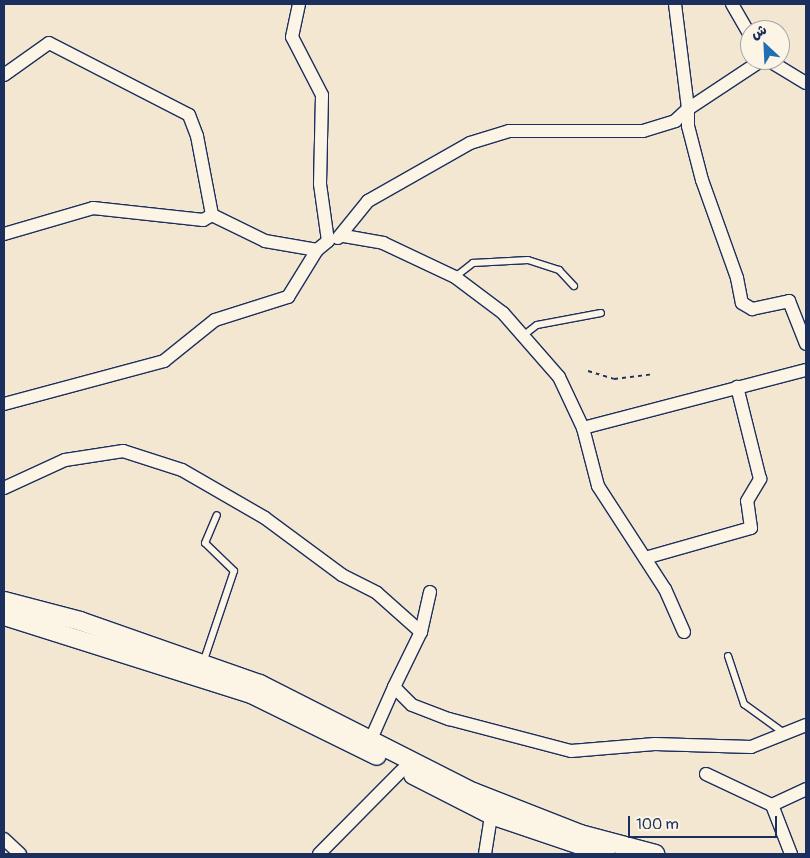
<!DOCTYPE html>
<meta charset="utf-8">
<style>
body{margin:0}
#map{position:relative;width:810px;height:858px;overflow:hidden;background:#f4e7d2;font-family:Pangolin,"Playpen Sans Arabic",sans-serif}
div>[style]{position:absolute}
.path>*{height:2px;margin-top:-1px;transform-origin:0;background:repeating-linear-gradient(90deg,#1b2f5e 0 4px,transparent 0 8px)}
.roads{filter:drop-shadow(1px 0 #1b2f5e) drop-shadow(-1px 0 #1b2f5e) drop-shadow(0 1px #1b2f5e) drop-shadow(0 -1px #1b2f5e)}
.service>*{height:6px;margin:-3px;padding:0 3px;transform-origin:3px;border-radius:3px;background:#fcf5e5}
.minor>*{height:12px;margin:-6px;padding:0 6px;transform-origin:6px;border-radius:6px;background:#fcf5e5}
.secondary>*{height:18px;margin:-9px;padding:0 9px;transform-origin:9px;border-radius:9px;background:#fcf5e5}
span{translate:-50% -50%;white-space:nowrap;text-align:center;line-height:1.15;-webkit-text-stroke:4.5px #fcf5e5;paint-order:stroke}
.frame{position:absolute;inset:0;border:5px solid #1b2f5e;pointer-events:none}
.north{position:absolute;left:740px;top:20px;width:50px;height:50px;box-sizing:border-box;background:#fcf5e5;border:1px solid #a2a6af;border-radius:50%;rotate:335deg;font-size:14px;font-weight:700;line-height:20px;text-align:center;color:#1b2f5e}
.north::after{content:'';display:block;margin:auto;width:18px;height:22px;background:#1f6fb2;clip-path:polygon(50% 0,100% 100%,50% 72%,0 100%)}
.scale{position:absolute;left:628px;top:816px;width:149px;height:22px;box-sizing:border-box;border:2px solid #1b2f5e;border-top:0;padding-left:6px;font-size:15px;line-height:18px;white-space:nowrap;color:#1b2f5e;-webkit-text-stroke:4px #fcf5e5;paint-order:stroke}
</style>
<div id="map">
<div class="path">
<i style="left:588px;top:371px;width:27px;rotate:17deg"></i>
<i style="left:614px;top:379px;width:38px;rotate:-7deg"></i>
</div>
<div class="roads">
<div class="service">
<i style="left:455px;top:277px;width:23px;rotate:-38deg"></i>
<i style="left:473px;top:263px;width:55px;rotate:-3.1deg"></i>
<i style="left:528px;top:260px;width:33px;rotate:18deg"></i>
<i style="left:559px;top:270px;width:22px;rotate:47deg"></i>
<i style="left:524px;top:335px;width:16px;rotate:-38deg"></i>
<i style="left:537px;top:325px;width:65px;rotate:-10.6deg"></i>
<i style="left:728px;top:656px;width:51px;rotate:71.6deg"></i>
<i style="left:744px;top:704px;width:49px;rotate:35.9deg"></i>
<i style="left:203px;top:663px;width:97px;rotate:-71.4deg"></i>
<i style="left:234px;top:571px;width:40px;rotate:-136deg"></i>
<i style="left:205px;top:543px;width:30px;rotate:-67deg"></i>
</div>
<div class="minor">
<i style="left:675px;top:4px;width:106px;rotate:82.9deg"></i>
<i style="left:688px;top:109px;width:89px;rotate:-33.5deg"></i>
<i style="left:732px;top:4px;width:36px;rotate:60deg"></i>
<i style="left:768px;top:60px;width:44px;rotate:31.2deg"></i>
<i style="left:4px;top:75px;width:55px;rotate:-35.4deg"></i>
<i style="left:49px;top:43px;width:157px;rotate:27.2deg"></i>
<i style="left:189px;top:115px;width:22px;rotate:69deg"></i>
<i style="left:197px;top:136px;width:80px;rotate:79.2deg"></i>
<i style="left:212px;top:215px;width:59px;rotate:26.1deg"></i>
<i style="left:265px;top:241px;width:53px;rotate:9.8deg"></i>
<i style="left:317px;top:250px;width:14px;rotate:-39deg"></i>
<i style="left:328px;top:241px;width:58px;rotate:-98deg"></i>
<i style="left:320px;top:184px;width:89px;rotate:-88.7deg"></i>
<i style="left:322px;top:95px;width:65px;rotate:-117.3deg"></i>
<i style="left:292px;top:37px;width:34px;rotate:-78deg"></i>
<i style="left:688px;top:109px;width:17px;rotate:90deg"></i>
<i style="left:688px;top:126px;width:56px;rotate:75.5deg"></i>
<i style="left:702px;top:180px;width:104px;rotate:70.3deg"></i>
<i style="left:737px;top:278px;width:25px;rotate:79deg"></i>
<i style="left:742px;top:303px;width:12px;rotate:31deg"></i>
<i style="left:752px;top:309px;width:38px;rotate:-12deg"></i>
<i style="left:789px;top:301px;width:46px;rotate:68.4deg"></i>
<i style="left:4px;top:234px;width:93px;rotate:-16.3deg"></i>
<i style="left:93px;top:208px;width:111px;rotate:6.2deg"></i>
<i style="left:203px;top:220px;width:10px;rotate:-29deg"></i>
<i style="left:344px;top:236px;width:40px;rotate:10deg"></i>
<i style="left:383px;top:243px;width:80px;rotate:25.3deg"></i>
<i style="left:455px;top:277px;width:60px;rotate:36.9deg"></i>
<i style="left:503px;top:313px;width:85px;rotate:48.8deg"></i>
<i style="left:559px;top:377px;width:56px;rotate:64.8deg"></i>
<i style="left:583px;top:428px;width:230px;rotate:-14.6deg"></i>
<i style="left:338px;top:238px;width:48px;rotate:-51deg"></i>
<i style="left:368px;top:201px;width:117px;rotate:-29.6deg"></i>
<i style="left:470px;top:143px;width:41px;rotate:-17.1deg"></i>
<i style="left:509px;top:131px;width:134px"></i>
<i style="left:643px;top:131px;width:34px;rotate:-17deg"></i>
<i style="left:675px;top:121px;width:18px;rotate:-43deg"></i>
<i style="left:4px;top:404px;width:166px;rotate:-15deg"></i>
<i style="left:164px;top:361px;width:65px;rotate:-38.8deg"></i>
<i style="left:215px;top:320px;width:77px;rotate:-17.5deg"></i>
<i style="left:288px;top:297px;width:55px;rotate:-58.3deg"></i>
<i style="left:583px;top:428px;width:60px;rotate:75.5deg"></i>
<i style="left:598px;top:486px;width:123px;rotate:57deg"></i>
<i style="left:665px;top:589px;width:47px;rotate:66.2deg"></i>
<i style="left:4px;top:488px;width:67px;rotate:-24.7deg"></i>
<i style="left:65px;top:460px;width:59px;rotate:-8.8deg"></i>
<i style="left:123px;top:451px;width:62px;rotate:17.9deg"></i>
<i style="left:182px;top:470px;width:96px;rotate:30deg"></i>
<i style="left:265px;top:518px;width:96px;rotate:36.5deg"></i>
<i style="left:342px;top:575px;width:39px;rotate:27deg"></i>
<i style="left:377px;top:593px;width:59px;rotate:41.6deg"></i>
<i style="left:421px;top:632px;width:41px;rotate:-77.3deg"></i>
<i style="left:645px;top:558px;width:110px;rotate:-15.8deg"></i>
<i style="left:751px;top:528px;width:27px;rotate:-98deg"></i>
<i style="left:747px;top:501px;width:26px;rotate:-59deg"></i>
<i style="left:760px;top:479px;width:95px;rotate:-104deg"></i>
<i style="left:394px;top:687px;width:61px;rotate:-63.9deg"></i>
<i style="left:371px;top:739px;width:57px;rotate:-66.1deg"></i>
<i style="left:394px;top:687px;width:25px;rotate:45deg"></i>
<i style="left:412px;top:705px;width:40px;rotate:21deg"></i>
<i style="left:449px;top:719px;width:126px;rotate:14.7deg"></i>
<i style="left:571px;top:751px;width:84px;rotate:-4.8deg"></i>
<i style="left:655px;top:744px;width:96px;rotate:1.8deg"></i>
<i style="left:751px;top:747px;width:59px;rotate:-21.8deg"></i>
<i style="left:706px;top:774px;width:73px;rotate:25.2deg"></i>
<i style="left:772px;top:805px;width:53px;rotate:68.8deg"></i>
<i style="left:772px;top:805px;width:38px;rotate:-25deg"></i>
<i style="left:4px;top:839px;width:22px;rotate:43deg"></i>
<i style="left:319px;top:854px;width:118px;rotate:-45.3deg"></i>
<i style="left:485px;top:854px;width:39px;rotate:-81deg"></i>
</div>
<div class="secondary">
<i style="left:4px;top:601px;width:79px;rotate:14.7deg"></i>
<i style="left:80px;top:621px;width:191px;rotate:19.3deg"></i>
<i style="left:260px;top:684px;width:239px;rotate:26.9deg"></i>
<i style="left:473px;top:792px;width:115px;rotate:21.4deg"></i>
<i style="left:580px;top:834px;width:78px;rotate:14.9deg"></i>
<i style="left:4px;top:616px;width:259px;rotate:17.5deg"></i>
<i style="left:251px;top:694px;width:140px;rotate:26.2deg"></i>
<i style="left:413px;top:775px;width:88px;rotate:27.1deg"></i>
<i style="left:491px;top:815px;width:121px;rotate:18.7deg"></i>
</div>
</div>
<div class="frame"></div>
<div class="north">ش</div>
<div class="scale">100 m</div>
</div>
